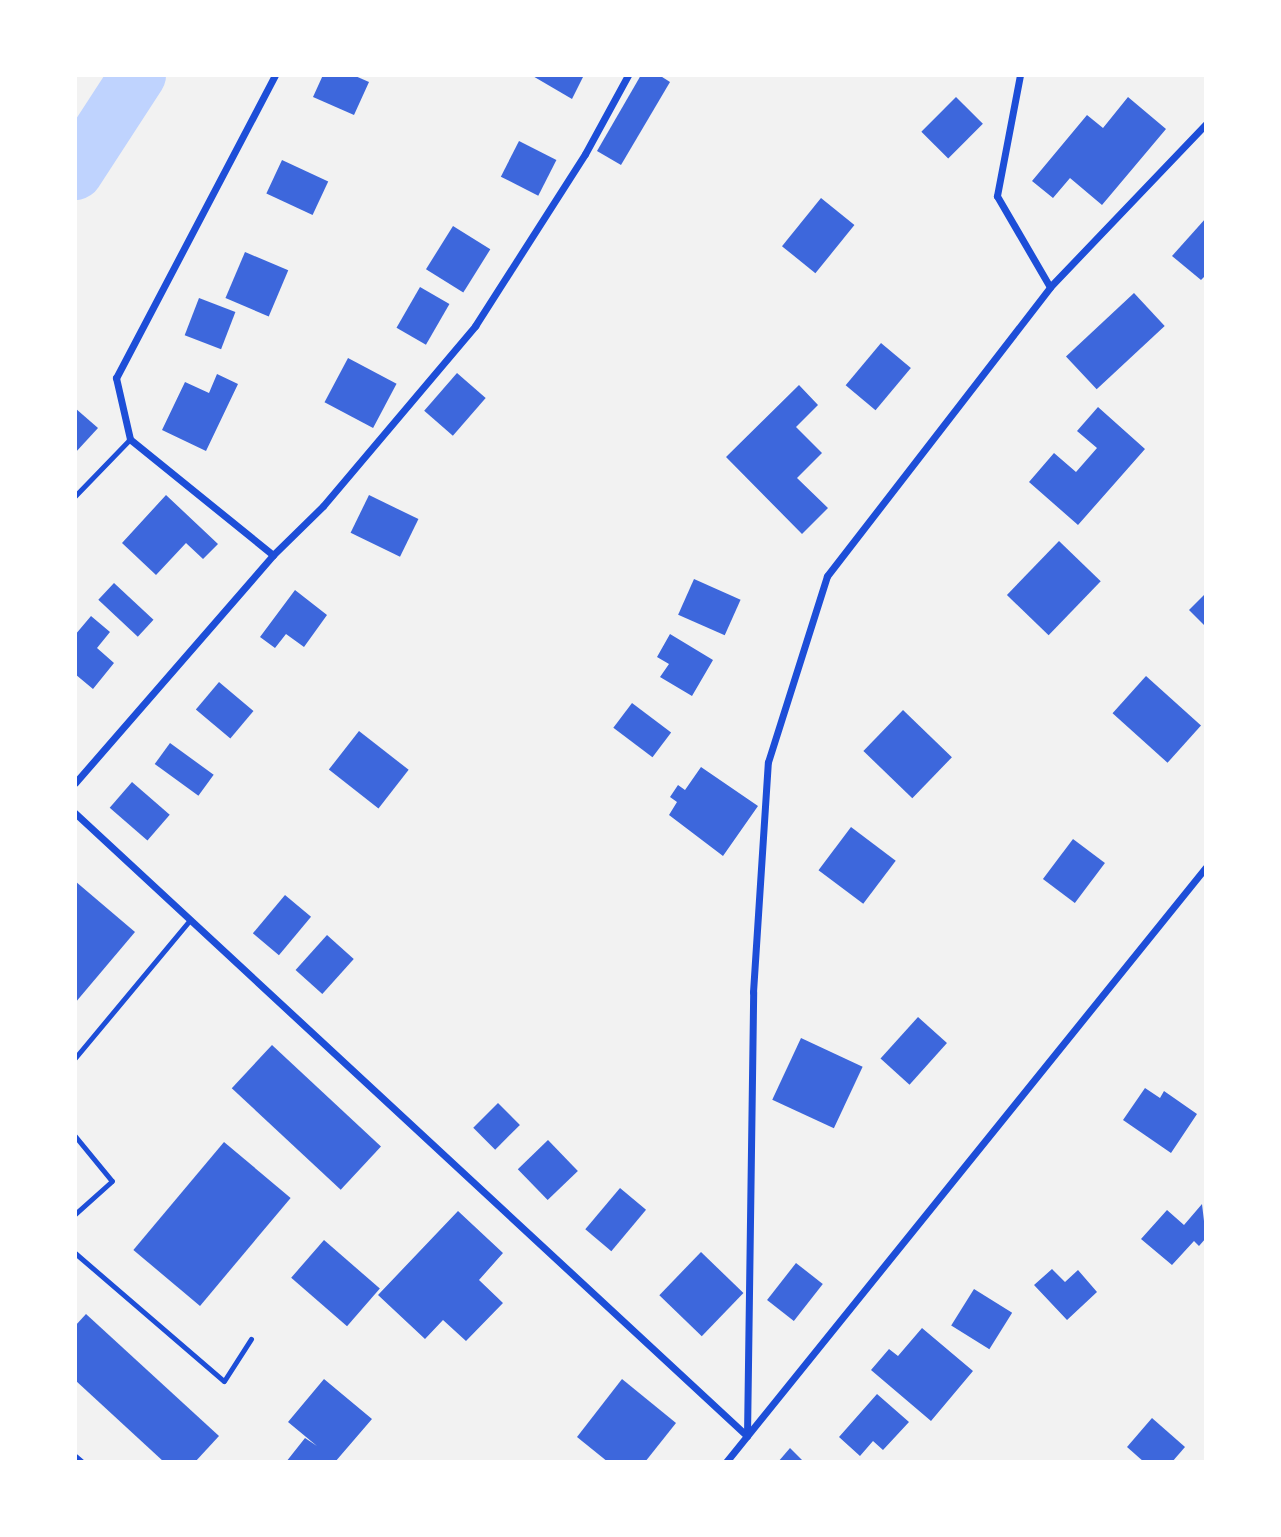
<!DOCTYPE html>
<style>
body{margin:0}
#map{position:relative;width:1281px;height:1537px;overflow:hidden;background:#f2f2f2;font-family:"Roboto Condensed",sans-serif}
div>[style]{position:absolute}
.river>*{height:56px;margin:-28px;padding:0 28px;transform-origin:28px;border-radius:28px;background:#bfd3fe}
.building>*{inset:0;background:#3d67dc;transform-origin:0 0}
.service>*{height:5px;margin:-2.5px;padding:0 2.5px;transform-origin:2.5px;border-radius:2.5px;background:#1d4ed8}
.minor>*{height:7px;margin:-3.5px;padding:0 3.5px;transform-origin:3.5px;border-radius:3.5px;background:#1d4ed8}
span{translate:-50% -50%;white-space:nowrap;text-align:center;line-height:1.15;-webkit-text-stroke:7px #fff;paint-order:stroke}
.frame{position:absolute;inset:0;border:77px solid #fff;pointer-events:none}
</style>
<div id="map">
<div class="river">
<i style="left:75px;top:172px;width:116px;rotate:-57deg"></i>
</div>
<div class="building">
<i style="clip-path:polygon(323px 75px,353px 75px,369px 82px,354px 115px,313px 97px)"></i>
<i style="clip-path:polygon(531px 75px,584px 75px,572px 99px)"></i>
<i style="clip-path:polygon(641px 75px,659px 75px,670px 82px,621px 165px,597px 151px)"></i>
<i style="left:956px;top:97px;width:38px;height:49px;rotate:45deg"></i>
<i style="clip-path:polygon(1128px 97px,1166px 129px,1102px 205px,1070px 178px,1053px 198px,1032px 181px,1087px 115px,1103px 128px)"></i>
<i style="left:519px;top:141px;width:42px;height:40px;rotate:27deg"></i>
<i style="left:282px;top:160px;width:51px;height:37px;rotate:25deg"></i>
<i style="left:821px;top:198px;width:43px;height:62px;rotate:39deg"></i>
<i style="clip-path:polygon(1206px 218px,1206px 275px,1201px 280px,1172px 256px)"></i>
<i style="left:453px;top:226px;width:44px;height:51px;rotate:32deg"></i>
<i style="left:245px;top:252px;width:47px;height:50px;rotate:23deg"></i>
<i style="left:420px;top:287px;width:34px;height:47px;rotate:30deg"></i>
<i style="left:1134px;top:293px;width:45px;height:93px;rotate:47deg"></i>
<i style="left:199px;top:298px;width:39px;height:40px;rotate:21deg"></i>
<i style="left:881px;top:343px;width:39px;height:55px;rotate:40deg"></i>
<i style="left:348px;top:358px;width:55px;height:50px;rotate:28deg"></i>
<i style="left:457px;top:373px;width:38px;height:50px;rotate:41deg"></i>
<i style="clip-path:polygon(217px 374px,238px 384px,206px 451px,162px 430px,185px 382px,209px 393px)"></i>
<i style="clip-path:polygon(799px 385px,818px 405px,796px 427px,822px 453px,797px 478px,828px 508px,802px 534px,726px 457px)"></i>
<i style="clip-path:polygon(1098px 407px,1145px 449px,1078px 525px,1029px 482px,1054px 453px,1076px 472px,1097px 448px,1077px 431px)"></i>
<i style="clip-path:polygon(75px 408px,98px 428px,75px 453px)"></i>
<i style="clip-path:polygon(166px 495px,218px 544px,203px 559px,186px 543px,156px 575px,122px 543px)"></i>
<i style="left:369px;top:495px;width:55px;height:42px;rotate:26deg"></i>
<i style="left:1059px;top:541px;width:58px;height:75px;rotate:44deg"></i>
<i style="left:694px;top:579px;width:51px;height:39px;rotate:24deg"></i>
<i style="left:114px;top:583px;width:54px;height:23px;rotate:43deg"></i>
<i style="clip-path:polygon(295px 590px,327px 615px,304px 647px,286px 634px,275px 648px,260px 637px)"></i>
<i style="clip-path:polygon(1206px 593px,1206px 627px,1189px 610px)"></i>
<i style="clip-path:polygon(91px 616px,110px 632px,97px 648px,114px 663px,93px 689px,75px 674px,75px 635px)"></i>
<i style="clip-path:polygon(670px 634px,713px 660px,692px 696px,660px 677px,669px 664px,657px 657px)"></i>
<i style="left:1146px;top:676px;width:74px;height:50px;rotate:42deg"></i>
<i style="left:219px;top:682px;width:45px;height:36px;rotate:40deg"></i>
<i style="left:632px;top:703px;width:49px;height:31px;rotate:37deg"></i>
<i style="left:903px;top:710px;width:68px;height:57px;rotate:44deg"></i>
<i style="left:359px;top:731px;width:63px;height:49px;rotate:38deg"></i>
<i style="left:170px;top:743px;width:54px;height:26px;rotate:36deg"></i>
<i style="clip-path:polygon(701px 767px,758px 806px,723px 856px,669px 815px,677px 802px,670px 797px,678px 785px,685px 790px)"></i>
<i style="left:132px;top:782px;width:50px;height:34px;rotate:41deg"></i>
<i style="left:851px;top:827px;width:56px;height:54px;rotate:37deg"></i>
<i style="left:1073px;top:839px;width:40px;height:50px;rotate:37deg"></i>
<i style="clip-path:polygon(75px 881px,135px 932px,75px 1003px)"></i>
<i style="left:285px;top:895px;width:34px;height:50px;rotate:40deg"></i>
<i style="left:327px;top:935px;width:36px;height:47px;rotate:42deg"></i>
<i style="left:918px;top:1017px;width:39px;height:56px;rotate:42deg"></i>
<i style="left:801px;top:1038px;width:68px;height:68px;rotate:25deg"></i>
<i style="left:272px;top:1045px;width:149px;height:59px;rotate:43deg"></i>
<i style="clip-path:polygon(1145px 1088px,1160px 1098px,1164px 1091px,1197px 1114px,1171px 1153px,1123px 1120px)"></i>
<i style="left:498px;top:1103px;width:31px;height:35px;rotate:45deg"></i>
<i style="left:548px;top:1140px;width:43px;height:42px;rotate:46deg"></i>
<i style="left:224px;top:1142px;width:87px;height:141px;rotate:40deg"></i>
<i style="left:620px;top:1188px;width:34px;height:54px;rotate:40deg"></i>
<i style="clip-path:polygon(1202px 1204px,1206px 1238px,1199px 1246px,1194px 1241px,1172px 1265px,1141px 1239px,1167px 1210px,1184px 1225px)"></i>
<i style="clip-path:polygon(458px 1211px,503px 1253px,479px 1280px,503px 1303px,466px 1341px,443px 1320px,425px 1339px,378px 1295px)"></i>
<i style="left:324px;top:1240px;width:74px;height:50px;rotate:41deg"></i>
<i style="left:701px;top:1252px;width:59px;height:60px;rotate:44deg"></i>
<i style="left:796px;top:1263px;width:34px;height:47px;rotate:38deg"></i>
<i style="clip-path:polygon(1052px 1269px,1065px 1282px,1078px 1270px,1097px 1292px,1067px 1320px,1034px 1285px)"></i>
<i style="left:974px;top:1289px;width:45px;height:43px;rotate:32deg"></i>
<i style="clip-path:polygon(86px 1314px,219px 1436px,195px 1462px,164px 1462px,75px 1380px,75px 1326px)"></i>
<i style="clip-path:polygon(922px 1328px,973px 1371px,931px 1421px,871px 1370px,889px 1349px,898px 1356px)"></i>
<i style="clip-path:polygon(324px 1379px,372px 1419px,335px 1462px,286px 1462px,305px 1438px,317px 1446px,288px 1422px)"></i>
<i style="clip-path:polygon(622px 1379px,676px 1423px,645px 1462px,608px 1462px,577px 1437px)"></i>
<i style="clip-path:polygon(877px 1394px,909px 1422px,883px 1450px,873px 1441px,860px 1456px,839px 1437px)"></i>
<i style="clip-path:polygon(1152px 1418px,1185px 1447px,1172px 1462px,1144px 1462px,1127px 1447px)"></i>
<i style="clip-path:polygon(790px 1448px,804px 1462px,778px 1462px)"></i>
</div>
<div class="service">
<i style="left:75px;top:496px;width:79px;rotate:-46deg"></i>
<i style="left:75px;top:1058px;width:180px;rotate:-50.2deg"></i>
<i style="left:75px;top:1136px;width:58px;rotate:50.6deg"></i>
<i style="left:112px;top:1181px;width:50px;rotate:138.3deg"></i>
<i style="left:75px;top:1253px;width:196px;rotate:40.7deg"></i>
<i style="left:224px;top:1381px;width:50px;rotate:-57.3deg"></i>
</div>
<div class="minor">
<i style="left:1020px;top:75px;width:123px;rotate:100.8deg"></i>
<i style="left:997px;top:196px;width:105px;rotate:59.8deg"></i>
<i style="left:273px;top:555px;width:70px;rotate:-44.4deg"></i>
<i style="left:323px;top:506px;width:236px;rotate:-49.8deg"></i>
<i style="left:475px;top:326px;width:204px;rotate:-57.4deg"></i>
<i style="left:585px;top:154px;width:90px;rotate:-61.4deg"></i>
<i style="left:75px;top:783px;width:302px;rotate:-49deg"></i>
<i style="left:273px;top:555px;width:184px;rotate:-141deg"></i>
<i style="left:130px;top:439px;width:63px;rotate:-102.9deg"></i>
<i style="left:116px;top:378px;width:342px;rotate:-62.3deg"></i>
<i style="left:75px;top:813px;width:916px;rotate:42.83deg"></i>
<i style="left:747px;top:1436px;width:444px;rotate:-89.2deg"></i>
<i style="left:753px;top:992px;width:230px;rotate:-86.3deg"></i>
<i style="left:768px;top:762px;width:195px;rotate:-72.4deg"></i>
<i style="left:827px;top:576px;width:365px;rotate:-52.3deg"></i>
<i style="left:1050px;top:287px;width:226px;rotate:-46.3deg"></i>
<i style="left:75px;top:1457px;width:8px;rotate:40deg"></i>
<i style="left:726px;top:1462px;width:764px;rotate:-51.11deg"></i>
</div>
<div class="frame"></div>
</div>
